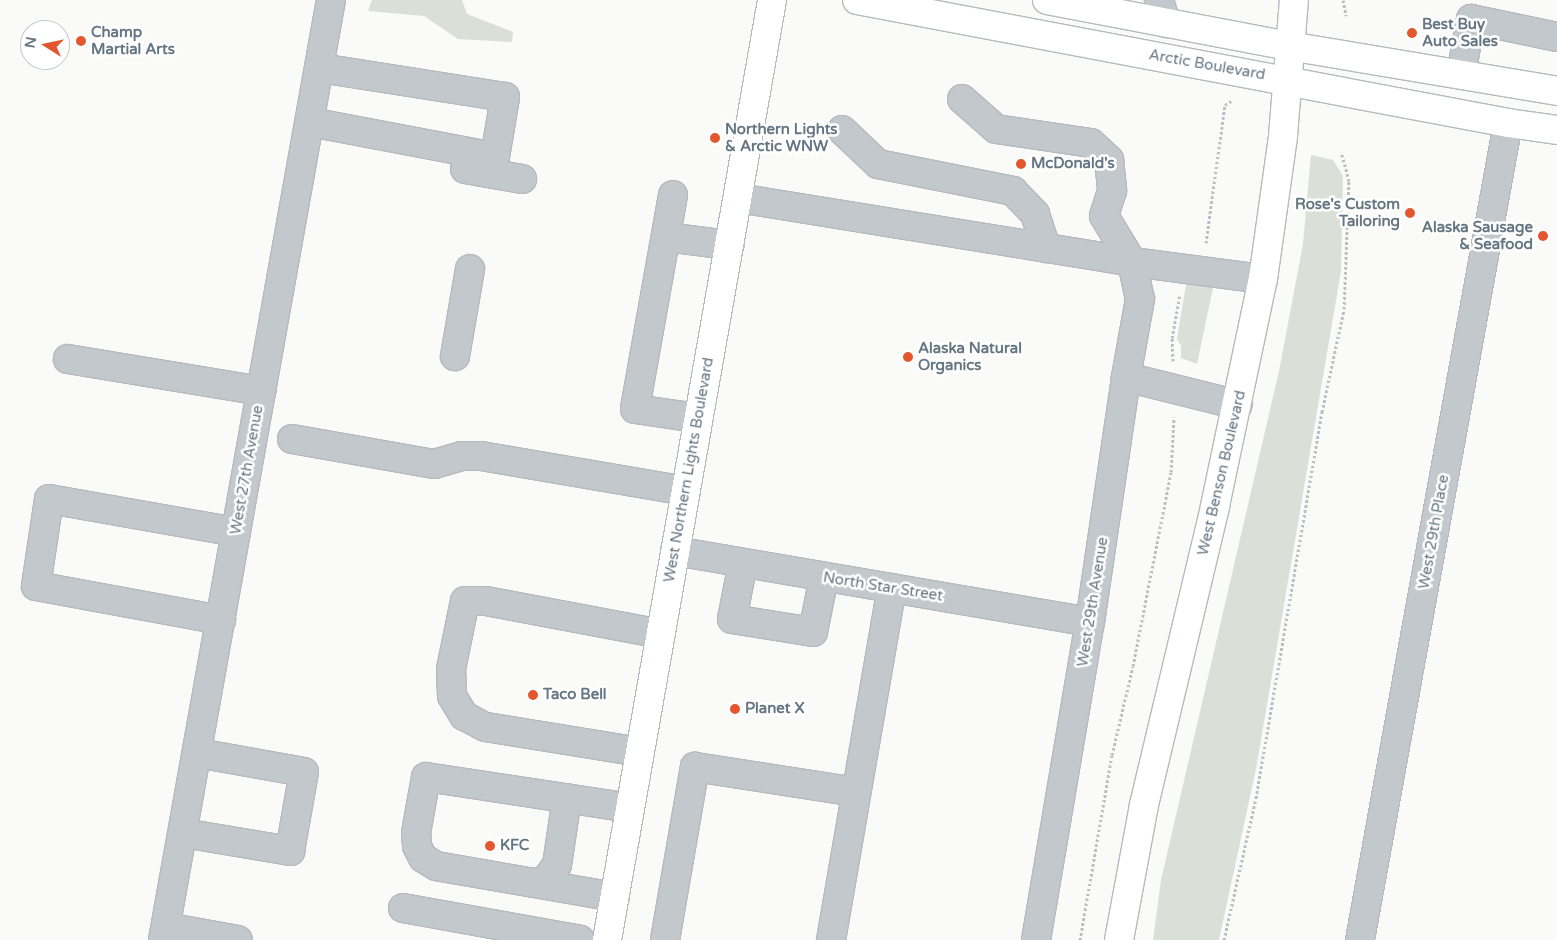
<!DOCTYPE html>
<style>
body{margin:0}
#map{position:relative;width:1557px;height:940px;overflow:hidden;background:#fafaf8;font-family:"Varela Round",sans-serif}
div>[style]{position:absolute}
.green>*{inset:0;background:#dadfd7}
.path>*{height:3px;margin-top:-1.5px;transform-origin:0;background:repeating-linear-gradient(90deg,#bbbfc2 0 2.5px,transparent 0 5px)}
.roads{filter:drop-shadow(1px 0 #b5babe) drop-shadow(-1px 0 #b5babe) drop-shadow(0 1px #b5babe) drop-shadow(0 -1px #b5babe)}
.minor>*{height:28px;margin:-14px;padding:0 14px;transform-origin:14px;border-radius:14px;background:#c3c8cc}
.major>*{height:28px;margin:-14px;padding:0 14px;transform-origin:14px;border-radius:14px;background:#fff}
.dots>*{width:14px;height:14px;translate:-50% -50%;box-sizing:border-box;border:2px solid #fff;border-radius:50%}
span{translate:-50% -50%;white-space:nowrap;text-align:center;line-height:1.15;-webkit-text-stroke:5px #fff;paint-order:stroke}
.poi-label{font-size:15px;color:#657683;font-weight:700}
.left{translate:0 -50%;text-align:left}
.right{translate:-100% -50%;text-align:right}
.street-label{font-size:15px;color:#657683}
.north{position:absolute;left:20px;top:20px;width:50px;height:50px;box-sizing:border-box;background:#fff;border:1px solid #c1c8cd;border-radius:50%;rotate:280deg;font-size:14px;font-weight:700;line-height:20px;text-align:center;color:#657683}
.north::after{content:'';display:block;margin:auto;width:18px;height:22px;background:#e4572e;clip-path:polygon(50% 0,100% 100%,50% 72%,0 100%)}
</style>
<div id="map">
<div class="green">
<i style="clip-path:polygon(372px 0,462px 0,467px 14px,513px 32px,512px 42px,458px 39px,424px 16px,368px 11px)"></i>
<i style="clip-path:polygon(1311px 155px,1333px 160px,1343px 176px,1341px 271px,1256px 769px,1219px 940px,1153px 940px,1161px 880px,1279px 371px,1303px 244px)"></i>
<i style="clip-path:polygon(1187px 278px,1202px 280px,1213px 288px,1197px 364px,1181px 358px,1181px 346px,1177px 339px)"></i>
</div>
<div class="path">
<i style="left:1343px;top:0;width:16px;rotate:79deg"></i>
<i style="left:1206px;top:243px;width:139px;rotate:-82.2deg"></i>
<i style="left:1225px;top:105px;width:9px;rotate:-32deg"></i>
<i style="left:1173px;top:361px;width:23px;rotate:-92deg"></i>
<i style="left:1172px;top:338px;width:44px;rotate:-79.5deg"></i>
<i style="left:1080px;top:940px;width:188px;rotate:-80.2deg"></i>
<i style="left:1112px;top:755px;width:91px;rotate:-76.7deg"></i>
<i style="left:1133px;top:666px;width:198px;rotate:-78.9deg"></i>
<i style="left:1171px;top:472px;width:55px;rotate:-86.9deg"></i>
<i style="left:1224px;top:940px;width:146px;rotate:-77.3deg"></i>
<i style="left:1256px;top:798px;width:392px;rotate:-80.3deg"></i>
<i style="left:1322px;top:412px;width:105px;rotate:-77.9deg"></i>
<i style="left:1344px;top:309px;width:128px;rotate:-87.8deg"></i>
<i style="left:1349px;top:181px;width:28px;rotate:-105deg"></i>
</div>
<div class="roads">
<div class="minor">
<i style="left:1159px;top:0;width:24px;rotate:73deg"></i>
<i style="left:1461px;top:75px;width:57px;rotate:-79.9deg"></i>
<i style="left:1471px;top:19px;width:88px;rotate:11.8deg"></i>
<i style="left:962px;top:99px;width:45px;rotate:41.4deg"></i>
<i style="left:996px;top:129px;width:96px;rotate:8.4deg"></i>
<i style="left:1091px;top:143px;width:25px;rotate:43deg"></i>
<i style="left:1109px;top:160px;width:31px;rotate:84deg"></i>
<i style="left:1112px;top:191px;width:26px;rotate:108deg"></i>
<i style="left:1104px;top:216px;width:54px;rotate:58.7deg"></i>
<i style="left:1132px;top:262px;width:38px;rotate:78deg"></i>
<i style="left:1140px;top:299px;width:79px;rotate:100.2deg"></i>
<i style="left:310px;top:122px;width:188px;rotate:10.7deg"></i>
<i style="left:495px;top:157px;width:61px;rotate:-80.5deg"></i>
<i style="left:505px;top:97px;width:188px;rotate:-171.1deg"></i>
<i style="left:842px;top:130px;width:50px;rotate:43.4deg"></i>
<i style="left:878px;top:164px;width:138px;rotate:11.3deg"></i>
<i style="left:1013px;top:191px;width:32px;rotate:46deg"></i>
<i style="left:1035px;top:214px;width:36px;rotate:72deg"></i>
<i style="left:465px;top:169px;width:58px;rotate:10deg"></i>
<i style="left:673px;top:195px;width:217px;rotate:100.1deg"></i>
<i style="left:635px;top:409px;width:64px;rotate:8.1deg"></i>
<i style="left:738px;top:198px;width:399px;rotate:9.2deg"></i>
<i style="left:1132px;top:262px;width:132px;rotate:7.4deg"></i>
<i style="left:666px;top:237px;width:64px;rotate:7.2deg"></i>
<i style="left:455px;top:356px;width:88px;rotate:-80.2deg"></i>
<i style="left:68px;top:359px;width:196px;rotate:9.4deg"></i>
<i style="left:292px;top:439px;width:144px;rotate:10deg"></i>
<i style="left:434px;top:464px;width:29px;rotate:-16deg"></i>
<i style="left:462px;top:456px;width:19px"></i>
<i style="left:481px;top:456px;width:208px;rotate:9.7deg"></i>
<i style="left:675px;top:551px;width:421px;rotate:9.7deg"></i>
<i style="left:743px;top:563px;width:57px;rotate:101.1deg"></i>
<i style="left:732px;top:619px;width:82px;rotate:9.1deg"></i>
<i style="left:813px;top:632px;width:56px;rotate:-78.7deg"></i>
<i style="left:221px;top:620px;width:188px;rotate:-169.6deg"></i>
<i style="left:36px;top:586px;width:88px;rotate:-81.5deg"></i>
<i style="left:49px;top:499px;width:190px;rotate:10deg"></i>
<i style="left:640px;top:752px;width:157px;rotate:-170.8deg"></i>
<i style="left:485px;top:727px;width:24px;rotate:-152deg"></i>
<i style="left:464px;top:716px;width:23px;rotate:-121deg"></i>
<i style="left:452px;top:696px;width:27px;rotate:-92deg"></i>
<i style="left:451px;top:669px;width:69px;rotate:-78.4deg"></i>
<i style="left:465px;top:601px;width:21px"></i>
<i style="left:486px;top:601px;width:177px;rotate:10.7deg"></i>
<i style="left:567px;top:798px;width:68px;rotate:98.5deg"></i>
<i style="left:557px;top:865px;width:20px;rotate:127deg"></i>
<i style="left:545px;top:881px;width:11px;rotate:170deg"></i>
<i style="left:534px;top:883px;width:99px;rotate:-170.2deg"></i>
<i style="left:436px;top:866px;width:15px;rotate:-148deg"></i>
<i style="left:423px;top:858px;width:13px;rotate:-117deg"></i>
<i style="left:417px;top:846px;width:13px;rotate:-94deg"></i>
<i style="left:416px;top:833px;width:57px;rotate:-79.9deg"></i>
<i style="left:426px;top:777px;width:206px;rotate:8.6deg"></i>
<i style="left:183px;top:833px;width:109px;rotate:9.5deg"></i>
<i style="left:290px;top:851px;width:80px;rotate:-80deg"></i>
<i style="left:304px;top:772px;width:109px;rotate:-169.9deg"></i>
<i style="left:534px;top:883px;width:82px;rotate:9.8deg"></i>
<i style="left:403px;top:908px;width:180px;rotate:10.2deg"></i>
<i style="left:166px;top:927px;width:73px;rotate:10.2deg"></i>
<i style="left:163px;top:940px;width:955px;rotate:-79.87deg"></i>
<i style="left:665px;top:940px;width:176px;rotate:-80.2deg"></i>
<i style="left:695px;top:767px;width:163px;rotate:8.8deg"></i>
<i style="left:831px;top:940px;width:357px;rotate:-80.2deg"></i>
<i style="left:1036px;top:940px;width:323px;rotate:-80.4deg"></i>
<i style="left:1090px;top:622px;width:248px;rotate:-81.6deg"></i>
<i style="left:1126px;top:377px;width:115px;rotate:14deg"></i>
<i style="left:1360px;top:940px;width:830px;rotate:-79.73deg"></i>
</div>
<div class="major">
<i style="left:857px;top:0;width:663px;rotate:10.7deg"></i>
<i style="left:1508px;top:123px;width:49px;rotate:8.1deg"></i>
<i style="left:1047px;top:0;width:246px;rotate:10.8deg"></i>
<i style="left:1289px;top:46px;width:272px;rotate:9.5deg"></i>
<i style="left:607px;top:940px;width:954px;rotate:-80.04deg"></i>
<i style="left:1119px;top:940px;width:137px;rotate:-79.5deg"></i>
<i style="left:1144px;top:805px;width:307px;rotate:-76.6deg"></i>
<i style="left:1215px;top:506px;width:232px;rotate:-78.1deg"></i>
<i style="left:1263px;top:279px;width:144px;rotate:-82deg"></i>
<i style="left:1283px;top:136px;width:136px;rotate:-85.4deg"></i>
</div>
</div>
<div class="dots">
<i style="left:1412px;top:33px;background:#e4572e"></i>
<i style="left:81px;top:41px;background:#e4572e"></i>
<i style="left:715px;top:138px;background:#e4572e"></i>
<i style="left:1021px;top:164px;background:#e4572e"></i>
<i style="left:1410px;top:213px;background:#e4572e"></i>
<i style="left:1543px;top:236px;background:#e4572e"></i>
<i style="left:908px;top:357px;background:#e4572e"></i>
<i style="left:533px;top:695px;background:#e4572e"></i>
<i style="left:735px;top:709px;background:#e4572e"></i>
<i style="left:490px;top:846px;background:#e4572e"></i>
</div>
<div class="poi-label">
<span class="left" style="left:1422px;top:33px">Best Buy<br>Auto Sales</span>
<span class="left" style="left:91px;top:41px">Champ<br>Martial Arts</span>
<span class="left" style="left:725px;top:138px">Northern Lights<br>&amp; Arctic WNW</span>
<span class="left" style="left:1031px;top:164px">McDonald's</span>
<span class="right" style="left:1400px;top:213px">Rose's Custom<br>Tailoring</span>
<span class="right" style="left:1533px;top:236px">Alaska Sausage<br>&amp; Seafood</span>
<span class="left" style="left:918px;top:357px">Alaska Natural<br>Organics</span>
<span class="left" style="left:543px;top:695px">Taco Bell</span>
<span class="left" style="left:745px;top:709px">Planet X</span>
<span class="left" style="left:500px;top:846px">KFC</span>
</div>
<div class="street-label">
<span style="left:1207px;top:65px;rotate:10deg">Arctic Boulevard</span>
<span style="left:247px;top:470px;rotate:-80deg">West 27th Avenue</span>
<span style="left:689px;top:470px;rotate:-80deg">West Northern Lights Boulevard</span>
<span style="left:1222px;top:473px;rotate:-77deg">West Benson Boulevard</span>
<span style="left:1434px;top:532px;rotate:-80deg">West 29th Place</span>
<span style="left:883px;top:587px;rotate:9deg">North Star Street</span>
<span style="left:1093px;top:602px;rotate:-81deg">West 29th Avenue</span>
</div>
<div class="north">N</div>
</div>
